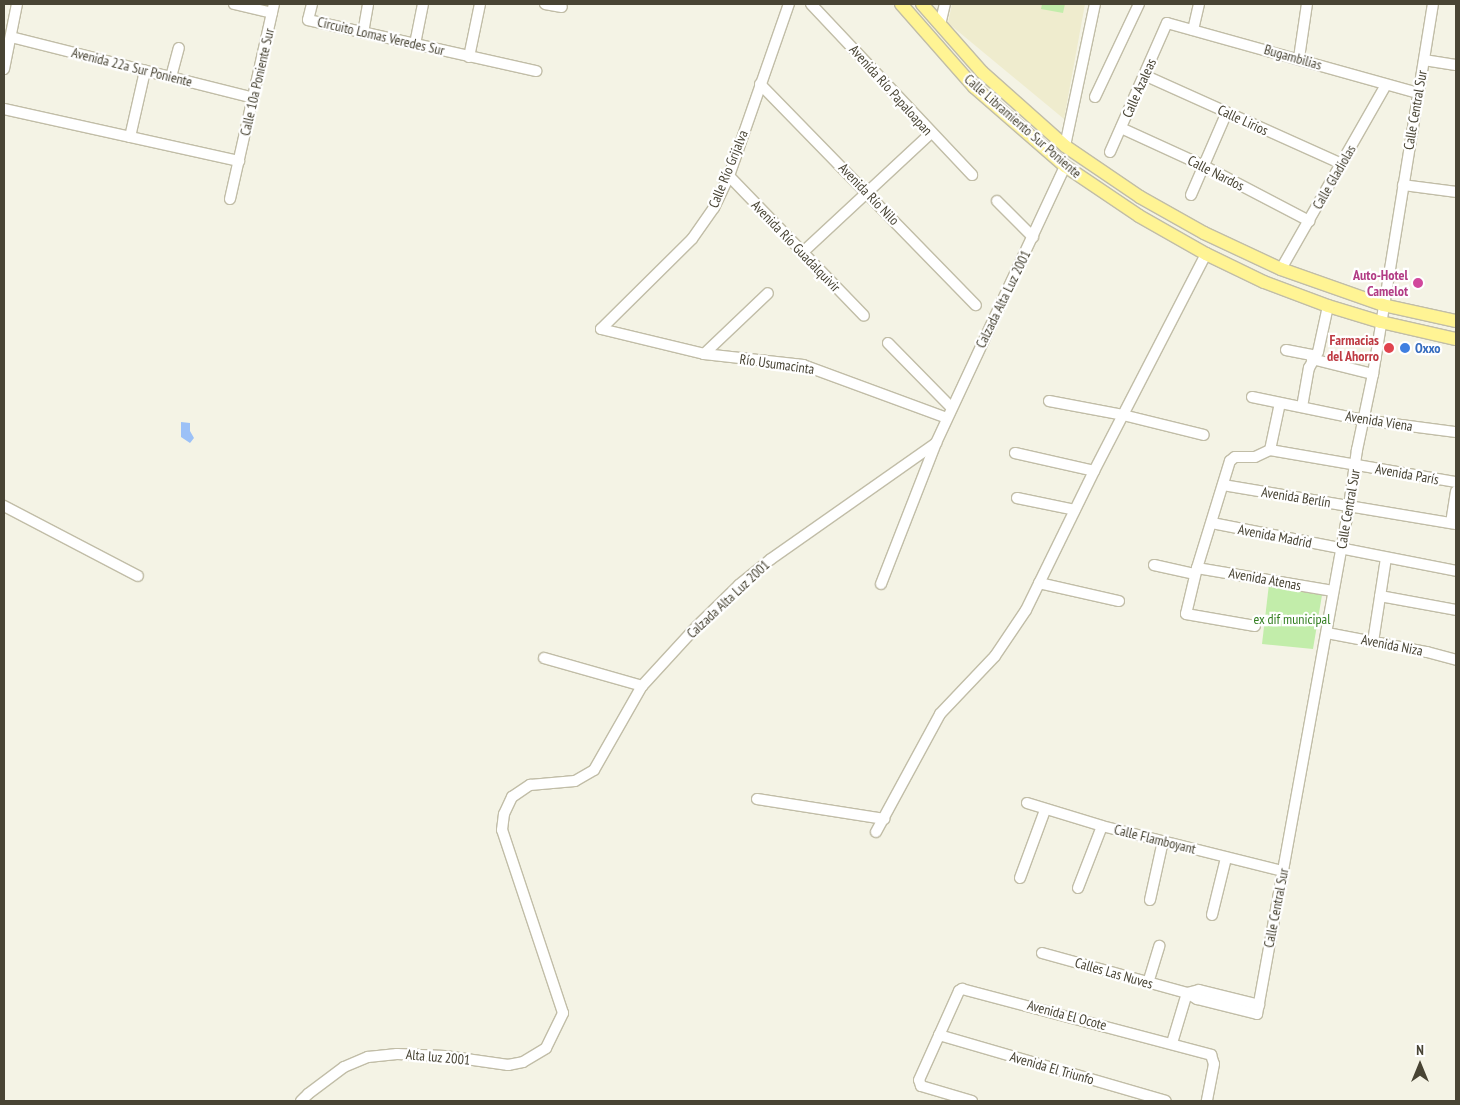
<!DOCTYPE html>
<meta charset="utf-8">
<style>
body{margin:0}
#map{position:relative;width:1460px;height:1105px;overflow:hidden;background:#f4f3e5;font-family:"PT Sans Narrow",sans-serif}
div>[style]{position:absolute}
.education>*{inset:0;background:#efecce}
.green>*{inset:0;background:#c2edaa}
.water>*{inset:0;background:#9cc1f7}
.roads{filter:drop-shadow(1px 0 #c1bda7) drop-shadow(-1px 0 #c1bda7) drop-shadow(0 1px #c1bda7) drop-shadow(0 -1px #c1bda7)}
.minor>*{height:10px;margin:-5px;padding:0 5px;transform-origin:5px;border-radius:5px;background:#fff}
.major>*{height:12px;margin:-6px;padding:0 6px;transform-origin:6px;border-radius:6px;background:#fff494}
.dots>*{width:14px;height:14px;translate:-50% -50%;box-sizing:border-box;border:2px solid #fff;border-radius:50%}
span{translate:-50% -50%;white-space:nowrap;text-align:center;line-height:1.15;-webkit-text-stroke:4.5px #fff;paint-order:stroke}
.street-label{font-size:14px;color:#484434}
.hotel-label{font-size:14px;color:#b23c85;font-weight:700}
.right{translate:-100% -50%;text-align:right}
.health-label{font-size:14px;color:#be3a42;font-weight:700}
.shop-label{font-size:14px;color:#366cbe;font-weight:700}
.left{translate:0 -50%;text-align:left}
.park-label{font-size:14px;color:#347f22}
.frame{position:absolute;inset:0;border:5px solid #484434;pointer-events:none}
.north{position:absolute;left:1395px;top:1040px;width:50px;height:50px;-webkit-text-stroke:4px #fff;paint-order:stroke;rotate:0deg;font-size:14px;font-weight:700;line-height:20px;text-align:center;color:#484434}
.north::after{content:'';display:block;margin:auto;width:18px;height:22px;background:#484434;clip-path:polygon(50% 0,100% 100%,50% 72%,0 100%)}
</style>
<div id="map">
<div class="education">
<i style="clip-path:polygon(952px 4px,1085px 4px,1064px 119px,948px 23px)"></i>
</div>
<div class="green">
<i style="clip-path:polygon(1042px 4px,1065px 4px,1063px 13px,1041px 9px)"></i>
<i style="clip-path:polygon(1269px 584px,1322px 595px,1313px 649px,1262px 644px)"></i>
</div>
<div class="water">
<i style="clip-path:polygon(181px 422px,190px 423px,190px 431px,194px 438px,190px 443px,181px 437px)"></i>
</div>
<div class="roads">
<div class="minor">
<i style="left:234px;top:4px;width:39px;rotate:13deg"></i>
<i style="left:312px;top:4px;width:16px;rotate:104deg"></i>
<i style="left:308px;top:20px;width:234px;rotate:12.6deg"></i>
<i style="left:545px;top:4px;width:17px;rotate:10deg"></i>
<i style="left:811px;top:4px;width:235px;rotate:46.7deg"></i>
<i style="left:940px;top:25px;width:22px;rotate:-77deg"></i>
<i style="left:1193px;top:30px;width:27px;rotate:-77deg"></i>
<i style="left:363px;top:33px;width:29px;rotate:-80deg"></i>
<i style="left:11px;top:37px;width:250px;rotate:14.1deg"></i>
<i style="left:415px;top:44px;width:41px;rotate:-78.7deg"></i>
<i style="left:469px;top:57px;width:54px;rotate:-78.3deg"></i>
<i style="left:1299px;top:58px;width:55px;rotate:-81.6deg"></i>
<i style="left:1424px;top:60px;width:32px;rotate:9deg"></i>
<i style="left:4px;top:69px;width:66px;rotate:-78.7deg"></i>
<i style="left:1144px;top:75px;width:217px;rotate:24.2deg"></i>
<i style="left:171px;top:77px;width:30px;rotate:-75deg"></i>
<i style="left:760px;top:84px;width:309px;rotate:45.7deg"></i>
<i style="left:1095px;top:97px;width:103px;rotate:-64.7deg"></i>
<i style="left:4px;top:109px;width:241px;rotate:12.5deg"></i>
<i style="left:1121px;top:128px;width:91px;rotate:24.6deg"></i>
<i style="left:1204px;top:166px;width:119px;rotate:27.6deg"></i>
<i style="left:130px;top:137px;width:68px;rotate:-77.2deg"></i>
<i style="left:1065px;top:146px;width:145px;rotate:-78.1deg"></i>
<i style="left:1110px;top:152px;width:141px;rotate:-66.2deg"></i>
<i style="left:1167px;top:23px;width:261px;rotate:15.6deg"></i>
<i style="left:729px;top:176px;width:194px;rotate:46deg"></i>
<i style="left:1403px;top:185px;width:53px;rotate:7.5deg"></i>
<i style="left:1191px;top:195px;width:90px;rotate:-66.6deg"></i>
<i style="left:230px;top:199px;width:200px;rotate:-77.3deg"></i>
<i style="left:997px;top:201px;width:51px;rotate:45deg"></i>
<i style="left:803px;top:252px;width:175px;rotate:-42.9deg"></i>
<i style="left:1281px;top:269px;width:212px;rotate:-60.3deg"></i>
<i style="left:601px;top:329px;width:128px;rotate:-44.7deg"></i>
<i style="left:692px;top:239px;width:38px;rotate:-55deg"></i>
<i style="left:714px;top:208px;width:35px;rotate:-65deg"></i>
<i style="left:729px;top:176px;width:182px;rotate:-70.8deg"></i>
<i style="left:601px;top:329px;width:106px;rotate:13.6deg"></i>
<i style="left:704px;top:354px;width:100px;rotate:6.3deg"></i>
<i style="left:803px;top:365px;width:153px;rotate:20.2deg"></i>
<i style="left:888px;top:343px;width:90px;rotate:45.5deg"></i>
<i style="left:1286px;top:350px;width:25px;rotate:11deg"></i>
<i style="left:1311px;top:355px;width:4px;rotate:76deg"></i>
<i style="left:704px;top:354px;width:88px;rotate:-43.6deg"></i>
<i style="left:1312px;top:359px;width:63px;rotate:13.8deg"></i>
<i style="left:1252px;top:397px;width:113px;rotate:11.7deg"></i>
<i style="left:1363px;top:420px;width:94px;rotate:7.4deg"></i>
<i style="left:1049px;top:401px;width:75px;rotate:10.7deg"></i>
<i style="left:1123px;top:415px;width:83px;rotate:13.9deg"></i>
<i style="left:1302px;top:407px;width:40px;rotate:-80deg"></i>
<i style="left:1309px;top:368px;width:18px;rotate:-61deg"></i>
<i style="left:1318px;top:352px;width:47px;rotate:-77.7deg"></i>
<i style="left:1270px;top:450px;width:189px;rotate:9.8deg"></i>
<i style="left:1270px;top:450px;width:48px;rotate:-78deg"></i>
<i style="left:1015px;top:453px;width:81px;rotate:12.8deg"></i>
<i style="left:1223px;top:485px;width:236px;rotate:9.5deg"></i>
<i style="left:1017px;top:498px;width:59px;rotate:11.7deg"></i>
<i style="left:4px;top:506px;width:151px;rotate:27.6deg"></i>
<i style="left:1212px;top:523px;width:249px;rotate:11.1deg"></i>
<i style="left:1451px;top:523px;width:32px;rotate:-81deg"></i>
<i style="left:1154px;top:565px;width:42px;rotate:12.4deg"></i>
<i style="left:1197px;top:568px;width:138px;rotate:9.6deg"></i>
<i style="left:1039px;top:583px;width:82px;rotate:12.7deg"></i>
<i style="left:881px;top:584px;width:151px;rotate:-68.7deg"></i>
<i style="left:1380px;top:596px;width:77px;rotate:10.4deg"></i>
<i style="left:1255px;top:626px;width:70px;rotate:-170.1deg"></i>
<i style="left:1186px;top:614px;width:47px;rotate:-76.6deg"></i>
<i style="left:1197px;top:568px;width:112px;rotate:-72.9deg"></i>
<i style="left:1230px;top:461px;width:6px;rotate:-39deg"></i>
<i style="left:1235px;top:457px;width:20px"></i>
<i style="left:1255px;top:457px;width:17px;rotate:-25deg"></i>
<i style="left:1327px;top:633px;width:102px;rotate:10.8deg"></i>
<i style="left:1427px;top:652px;width:30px;rotate:15deg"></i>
<i style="left:1373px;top:642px;width:85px;rotate:-81.2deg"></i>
<i style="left:544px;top:658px;width:102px;rotate:15.9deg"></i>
<i style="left:757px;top:799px;width:129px;rotate:8.9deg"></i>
<i style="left:1027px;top:803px;width:78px;rotate:17deg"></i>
<i style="left:1102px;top:826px;width:187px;rotate:14deg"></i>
<i style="left:876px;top:832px;width:134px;rotate:-61.5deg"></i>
<i style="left:940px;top:714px;width:80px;rotate:-46.5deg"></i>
<i style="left:995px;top:656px;width:55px;rotate:-56deg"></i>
<i style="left:1026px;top:610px;width:155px;rotate:-63.9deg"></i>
<i style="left:1094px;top:471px;width:244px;rotate:-62.7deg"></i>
<i style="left:1020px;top:878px;width:72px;rotate:-69.8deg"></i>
<i style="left:1078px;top:888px;width:66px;rotate:-68.8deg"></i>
<i style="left:1150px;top:900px;width:60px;rotate:-77.6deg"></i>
<i style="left:1212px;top:915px;width:59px;rotate:-76.2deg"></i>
<i style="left:1042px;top:953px;width:150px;rotate:15.4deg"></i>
<i style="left:1187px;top:993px;width:12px;rotate:31deg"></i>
<i style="left:1197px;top:999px;width:62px;rotate:14deg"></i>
<i style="left:1257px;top:1014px;width:516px;rotate:-79.73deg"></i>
<i style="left:1349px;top:506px;width:57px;rotate:-81.9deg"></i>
<i style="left:1357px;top:450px;width:78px;rotate:-78.1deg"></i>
<i style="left:1373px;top:374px;width:375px;rotate:-80.8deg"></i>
<i style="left:1148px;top:983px;width:39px;rotate:-73deg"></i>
<i style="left:1187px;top:993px;width:12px;rotate:-14deg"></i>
<i style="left:1199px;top:990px;width:62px;rotate:14deg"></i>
<i style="left:939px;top:1035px;width:236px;rotate:16.2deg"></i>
<i style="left:1172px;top:1043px;width:52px;rotate:-73.3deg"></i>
<i style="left:301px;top:1101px;width:10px;rotate:-45deg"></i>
<i style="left:308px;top:1094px;width:45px;rotate:-36.9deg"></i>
<i style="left:344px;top:1067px;width:26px;rotate:-23deg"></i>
<i style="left:368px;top:1057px;width:29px;rotate:-6deg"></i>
<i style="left:397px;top:1054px;width:48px;rotate:2.4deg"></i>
<i style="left:445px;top:1056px;width:64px;rotate:8.1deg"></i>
<i style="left:508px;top:1065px;width:15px;rotate:-11deg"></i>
<i style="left:523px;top:1062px;width:27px;rotate:-31deg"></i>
<i style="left:546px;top:1048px;width:39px;rotate:-64deg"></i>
<i style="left:563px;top:1013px;width:193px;rotate:-108.4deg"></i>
<i style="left:502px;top:830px;width:16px;rotate:-83deg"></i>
<i style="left:504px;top:814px;width:19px;rotate:-65deg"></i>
<i style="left:512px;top:797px;width:22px;rotate:-34deg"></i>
<i style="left:530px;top:785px;width:45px;rotate:-5.1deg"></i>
<i style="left:575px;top:781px;width:22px;rotate:-30deg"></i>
<i style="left:594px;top:770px;width:97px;rotate:-60.3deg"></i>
<i style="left:642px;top:686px;width:81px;rotate:-47.5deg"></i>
<i style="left:697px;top:626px;width:59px;rotate:-44.3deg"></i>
<i style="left:739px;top:585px;width:41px;rotate:-39.1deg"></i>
<i style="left:771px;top:559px;width:202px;rotate:-35.1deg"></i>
<i style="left:936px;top:443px;width:306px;rotate:-65deg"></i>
<i style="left:972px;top:1101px;width:53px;rotate:-163.6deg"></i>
<i style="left:921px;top:1086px;width:6px;rotate:-108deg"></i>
<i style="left:919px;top:1080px;width:98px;rotate:-65.8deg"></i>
<i style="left:959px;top:991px;width:4px;rotate:-34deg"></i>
<i style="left:962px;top:989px;width:258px;rotate:14.8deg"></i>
<i style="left:1211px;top:1055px;width:9px;rotate:72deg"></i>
<i style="left:1214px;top:1064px;width:38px;rotate:101deg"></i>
</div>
<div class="major">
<i style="left:901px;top:4px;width:111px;rotate:48.7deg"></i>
<i style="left:974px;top:87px;width:121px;rotate:41deg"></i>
<i style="left:1065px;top:166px;width:89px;rotate:34deg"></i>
<i style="left:1139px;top:216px;width:77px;rotate:29.6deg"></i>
<i style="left:1206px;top:254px;width:64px;rotate:25.8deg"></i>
<i style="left:1264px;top:282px;width:68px;rotate:20.6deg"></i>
<i style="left:1328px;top:306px;width:55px;rotate:16.8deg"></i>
<i style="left:1381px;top:322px;width:77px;rotate:12.8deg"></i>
<i style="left:922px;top:4px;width:91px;rotate:48.6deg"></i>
<i style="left:982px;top:72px;width:111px;rotate:41.7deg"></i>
<i style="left:1065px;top:146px;width:91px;rotate:34.2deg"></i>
<i style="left:1140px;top:197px;width:73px;rotate:29.4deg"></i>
<i style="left:1204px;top:233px;width:85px;rotate:25.1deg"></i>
<i style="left:1281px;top:269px;width:108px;rotate:19.4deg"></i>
<i style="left:1383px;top:305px;width:75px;rotate:12.4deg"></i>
</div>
</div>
<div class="dots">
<i style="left:1418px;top:283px;background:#d1479c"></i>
<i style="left:1389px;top:348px;background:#e0444e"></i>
<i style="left:1405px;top:348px;background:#3f7fe0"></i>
</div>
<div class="street-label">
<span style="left:381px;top:36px;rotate:13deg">Circuito Lomas Veredes Sur</span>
<span style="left:1293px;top:57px;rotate:16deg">Bugambilias</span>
<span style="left:132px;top:67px;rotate:14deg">Avenida 22a Sur Poniente</span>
<span style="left:257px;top:82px;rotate:-77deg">Calle 10a Poniente Sur</span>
<span style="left:1139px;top:88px;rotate:-66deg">Calle Azaleas</span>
<span style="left:891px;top:90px;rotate:48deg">Avenida Río Papaloapan</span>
<span style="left:1415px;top:110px;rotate:-80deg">Calle Central Sur</span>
<span style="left:1243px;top:120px;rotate:25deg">Calle Lirios</span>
<span style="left:1023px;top:126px;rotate:41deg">Calle Libramiento Sur Poniente</span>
<span style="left:728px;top:169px;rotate:-68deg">Calle Río Grijalva</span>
<span style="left:1216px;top:173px;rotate:27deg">Calle Nardos</span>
<span style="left:1334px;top:177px;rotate:-60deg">Calle Gladiolas</span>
<span style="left:869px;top:194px;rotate:46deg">Avenida Río Nilo</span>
<span style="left:796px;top:246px;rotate:46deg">Avenida Río Guadalquivir</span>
<span style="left:1003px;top:299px;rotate:-64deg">Calzada Alta Luz 2001</span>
<span style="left:777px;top:364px;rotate:8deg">Río Usumacinta</span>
<span style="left:1379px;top:421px;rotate:9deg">Avenida Viena</span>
<span style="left:1407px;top:474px;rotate:10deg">Avenida París</span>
<span style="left:1296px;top:497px;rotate:9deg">Avenida Berlín</span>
<span style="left:1348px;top:509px;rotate:-80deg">Calle Central Sur</span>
<span style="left:1275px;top:536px;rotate:11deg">Avenida Madrid</span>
<span style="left:1265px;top:579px;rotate:10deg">Avenida Atenas</span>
<span style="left:728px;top:599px;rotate:-43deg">Calzada Alta Luz 2001</span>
<span style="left:1392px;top:645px;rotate:11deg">Avenida Niza</span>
<span style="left:1155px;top:839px;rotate:14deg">Calle Flamboyant</span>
<span style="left:1276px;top:908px;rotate:-79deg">Calle Central Sur</span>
<span style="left:1114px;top:973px;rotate:16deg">Calles Las Nuves</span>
<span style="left:1067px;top:1015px;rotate:15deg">Avenida El Ocote</span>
<span style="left:438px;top:1057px;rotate:5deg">Alta luz 2001</span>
<span style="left:1052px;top:1068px;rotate:16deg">Avenida El Triunfo</span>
</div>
<div class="hotel-label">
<span class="right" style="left:1408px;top:283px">Auto-Hotel<br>Camelot</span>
</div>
<div class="health-label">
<span class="right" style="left:1379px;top:348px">Farmacias<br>del Ahorro</span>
</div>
<div class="shop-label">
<span class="left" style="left:1415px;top:348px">Oxxo</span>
</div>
<div class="park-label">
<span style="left:1292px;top:619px">ex dif municipal</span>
</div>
<div class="frame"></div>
<div class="north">N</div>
</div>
